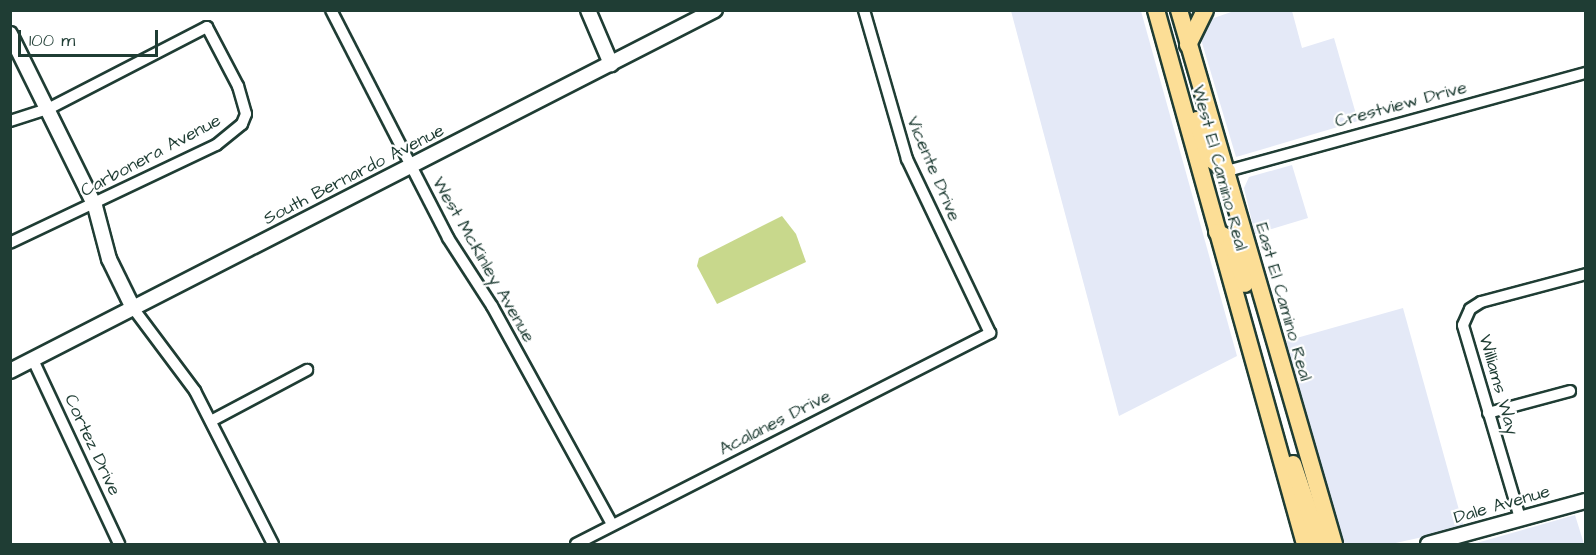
<!DOCTYPE html>
<style>
body{margin:0}
#map{position:relative;width:1596px;height:555px;overflow:hidden;background:#fff;font-family:"Architects Daughter",sans-serif}
div>[style]{position:absolute}
.built>*{inset:0;background:#e4e9f7}
.green>*{inset:0;background:#c8d88c}
.roads{filter:drop-shadow(2px 0 #1f3d34) drop-shadow(-2px 0 #1f3d34) drop-shadow(0 2px #1f3d34) drop-shadow(0 -2px #1f3d34)}
.minor>*{height:10px;margin:-5px;padding:0 5px;transform-origin:5px;border-radius:5px;background:#fff}
.tertiary>*{height:14px;margin:-7px;padding:0 7px;transform-origin:7px;border-radius:7px;background:#fff}
.primary>*{height:16px;margin:-8px;padding:0 8px;transform-origin:8px;border-radius:8px;background:#fcde96}
span{translate:-50% -50%;white-space:nowrap;text-align:center;line-height:1.15;-webkit-text-stroke:4.5px #fff;paint-order:stroke}
.street-label{font-size:18px;color:#1f3d34}
.frame{position:absolute;inset:0;border:12px solid #1f3d34;pointer-events:none}
.scale{position:absolute;left:18px;top:30px;width:140px;height:27px;box-sizing:border-box;border:3px solid #1f3d34;border-top:0;padding-left:8px;font-size:18px;line-height:21px;white-space:nowrap;color:#1f3d34;-webkit-text-stroke:4px #fff;paint-order:stroke}
</style>
<div id="map">
<div class="built">
<i style="clip-path:polygon(1011px 11px,1141px 11px,1237px 356px,1119px 416px)"></i>
<i style="clip-path:polygon(1234px 11px,1292px 11px,1302px 48px,1334px 38px,1358px 121px,1236px 157px,1200px 36px,1208px 20px)"></i>
<i style="clip-path:polygon(1292px 165px,1308px 218px,1255px 234px,1244px 188px,1249px 177px)"></i>
<i style="clip-path:polygon(1403px 308px,1464px 528px,1391px 544px,1344px 544px,1286px 341px)"></i>
<i style="clip-path:polygon(1575px 515px,1584px 544px,1471px 544px,1473px 544px)"></i>
</div>
<div class="green">
<i style="clip-path:polygon(782px 216px,796px 234px,806px 262px,717px 304px,697px 266px,699px 258px)"></i>
</div>
<div class="roads">
<div class="minor">
<i style="left:331px;top:10px;width:256px;rotate:62.8deg"></i>
<i style="left:448px;top:238px;width:81px;rotate:57.1deg"></i>
<i style="left:492px;top:306px;width:249px;rotate:61.2deg"></i>
<i style="left:10px;top:121px;width:40px;rotate:-18deg"></i>
<i style="left:48px;top:109px;width:179px;rotate:-27.3deg"></i>
<i style="left:207px;top:27px;width:67px;rotate:62.3deg"></i>
<i style="left:238px;top:86px;width:29px;rotate:74deg"></i>
<i style="left:246px;top:114px;width:11px;rotate:112deg"></i>
<i style="left:242px;top:124px;width:33px;rotate:141deg"></i>
<i style="left:216px;top:145px;width:228px;rotate:154.6deg"></i>
<i style="left:1227px;top:171px;width:372px;rotate:-15.3deg"></i>
<i style="left:133px;top:308px;width:104px;rotate:53.2deg"></i>
<i style="left:195px;top:391px;width:172px;rotate:63deg"></i>
<i style="left:33px;top:360px;width:203px;rotate:64.9deg"></i>
<i style="left:1488px;top:413px;width:85px;rotate:-15deg"></i>
<i style="left:211px;top:421px;width:109px;rotate:-28deg"></i>
<i style="left:1520px;top:518px;width:201px;rotate:-106.5deg"></i>
<i style="left:1463px;top:325px;width:17px;rotate:-66deg"></i>
<i style="left:1470px;top:309px;width:13px;rotate:-32deg"></i>
<i style="left:1481px;top:302px;width:109px;rotate:-14.9deg"></i>
<i style="left:576px;top:544px;width:465px;rotate:-27deg"></i>
<i style="left:990px;top:333px;width:193px;rotate:-115.5deg"></i>
<i style="left:907px;top:159px;width:155px;rotate:-106.1deg"></i>
</div>
<div class="tertiary">
<i style="left:588px;top:10px;width:59px;rotate:66.9deg"></i>
<i style="left:10px;top:34px;width:192px;rotate:63.7deg"></i>
<i style="left:95px;top:206px;width:55px;rotate:75.2deg"></i>
<i style="left:109px;top:259px;width:55px;rotate:63.9deg"></i>
<i style="left:10px;top:371px;width:792px;rotate:-27.12deg"></i>
<i style="left:1428px;top:544px;width:163px;rotate:-15.3deg"></i>
</div>
<div class="primary">
<i style="left:1156px;top:10px;width:554px;rotate:74.41deg"></i>
<i style="left:1179px;top:10px;width:556px;rotate:73.81deg"></i>
<i style="left:1188px;top:45px;width:39px;rotate:-64deg"></i>
<i style="left:1197px;top:120px;width:39px;rotate:73deg"></i>
<i style="left:1208px;top:157px;width:24px;rotate:36deg"></i>
<i style="left:1217px;top:232px;width:16px;rotate:30deg"></i>
<i style="left:1231px;top:240px;width:46px;rotate:72.3deg"></i>
<i style="left:1293px;top:464px;width:84px;rotate:71.4deg"></i>
</div>
</div>
<div class="street-label">
<span style="left:1401px;top:105px;rotate:-15deg">Crestview Drive</span>
<span style="left:151px;top:156px;rotate:-28deg">Carbonera Avenue</span>
<span style="left:1219px;top:168px;rotate:75deg">West El Camino Real</span>
<span style="left:933px;top:169px;rotate:67deg">Vicente Drive</span>
<span style="left:354px;top:175px;rotate:-27deg">South Bernardo Avenue</span>
<span style="left:483px;top:260px;rotate:60deg">West McKinley Avenue</span>
<span style="left:1283px;top:302px;rotate:74deg">East El Camino Real</span>
<span style="left:1498px;top:385px;rotate:74deg">Williams Way</span>
<span style="left:775px;top:423px;rotate:-27deg">Acalanes Drive</span>
<span style="left:92px;top:445px;rotate:65deg">Cortez Drive</span>
<span style="left:1502px;top:505px;rotate:-16deg">Dale Avenue</span>
</div>
<div class="frame"></div>
<div class="scale">100 m</div>
</div>
